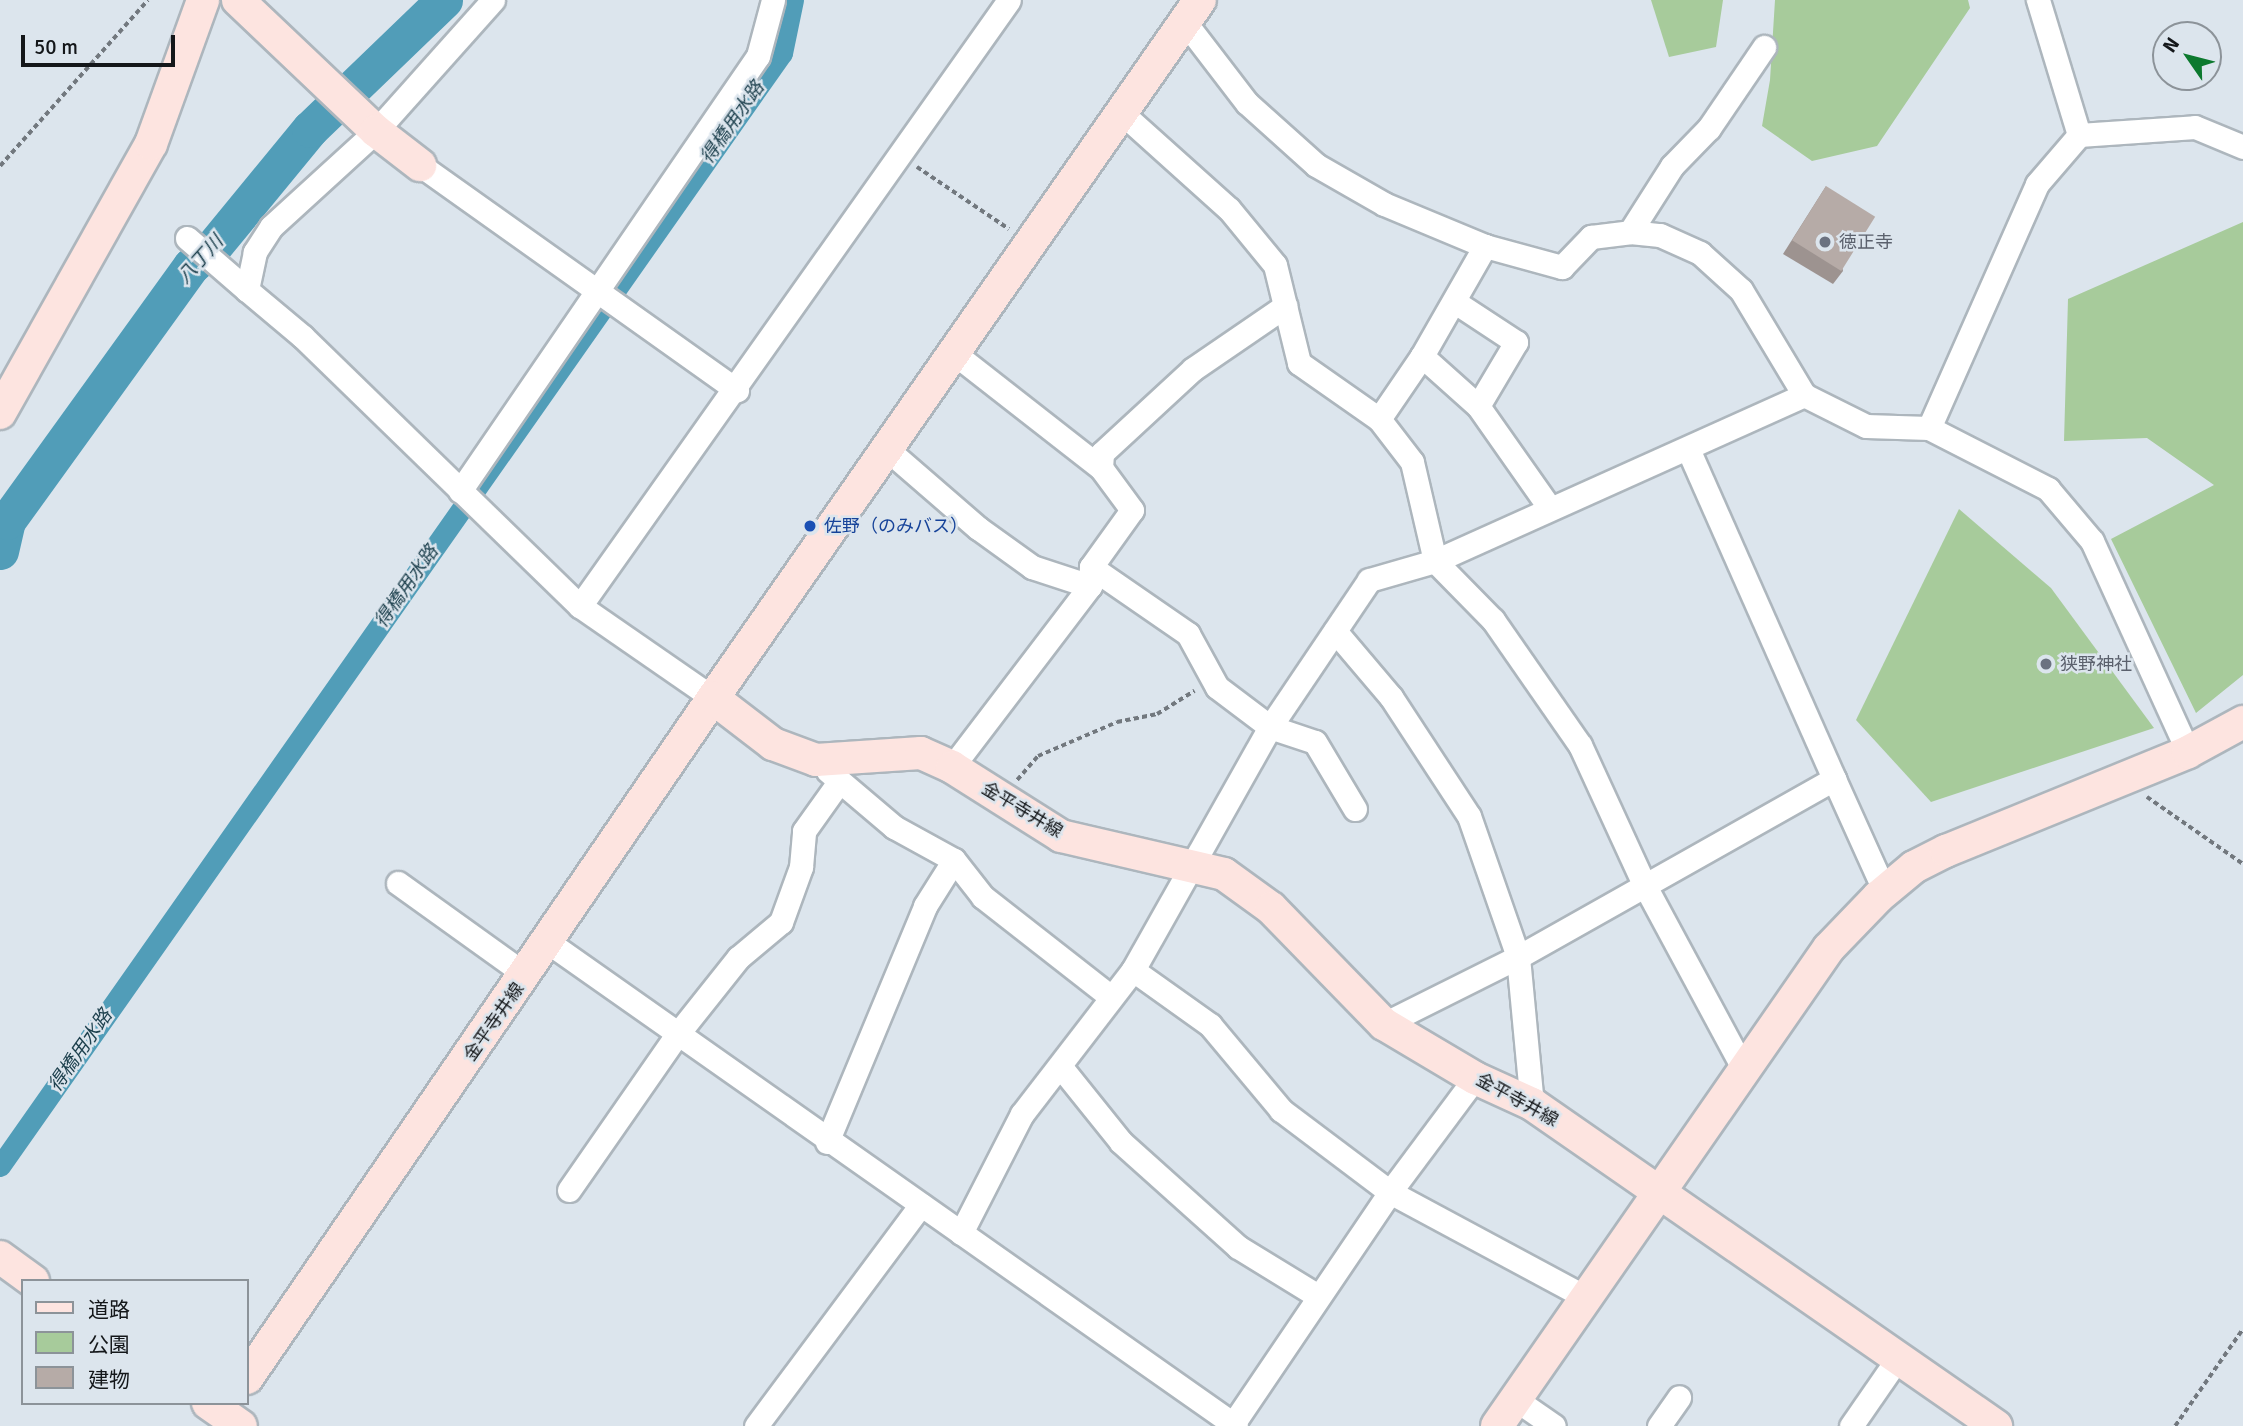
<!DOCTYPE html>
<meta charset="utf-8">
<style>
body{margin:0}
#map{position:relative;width:2243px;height:1426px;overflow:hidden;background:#dce5ed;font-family:Signika,"Noto Sans JP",sans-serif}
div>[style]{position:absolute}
.green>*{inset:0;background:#a7cb9b}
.canal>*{height:21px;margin:-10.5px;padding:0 10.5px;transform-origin:10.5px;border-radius:10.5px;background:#519db8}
.river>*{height:37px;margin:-18.5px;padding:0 18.5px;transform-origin:18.5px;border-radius:18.5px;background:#519db8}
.path>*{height:3.5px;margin-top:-1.75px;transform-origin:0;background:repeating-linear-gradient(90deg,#72787e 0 5px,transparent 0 8.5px)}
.roads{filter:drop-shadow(2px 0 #adb6bd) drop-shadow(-2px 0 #adb6bd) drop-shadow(0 2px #adb6bd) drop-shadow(0 -2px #adb6bd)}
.street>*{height:23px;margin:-11.5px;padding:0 11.5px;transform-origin:11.5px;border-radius:11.5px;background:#fff}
.secondary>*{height:32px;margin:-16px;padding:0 16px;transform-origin:16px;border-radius:16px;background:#fde4e0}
.wall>*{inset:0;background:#9d9390}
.building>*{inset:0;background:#b6aba7;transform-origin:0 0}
.dots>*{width:19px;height:19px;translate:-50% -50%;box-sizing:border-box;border:4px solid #dce5ed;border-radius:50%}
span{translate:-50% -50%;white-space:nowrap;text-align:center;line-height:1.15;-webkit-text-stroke:5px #dce5ed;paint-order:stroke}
.worship-label{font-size:18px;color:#5b616d}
.left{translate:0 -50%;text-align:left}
.transit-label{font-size:18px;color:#164399}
.street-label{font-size:18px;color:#14171a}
.water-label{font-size:19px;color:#1e414e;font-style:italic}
.legend{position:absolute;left:21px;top:1279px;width:228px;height:126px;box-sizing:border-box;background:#dce5ed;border:2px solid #8c9399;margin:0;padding:9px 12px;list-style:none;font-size:21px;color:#14171a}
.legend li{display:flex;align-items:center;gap:14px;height:35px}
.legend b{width:35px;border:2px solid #8c9399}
.north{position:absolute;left:2152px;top:21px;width:70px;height:70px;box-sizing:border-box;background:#dce5ed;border:2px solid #8c9399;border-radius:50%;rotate:305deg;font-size:19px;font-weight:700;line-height:28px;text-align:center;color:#14171a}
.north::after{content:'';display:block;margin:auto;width:24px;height:32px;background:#0c792e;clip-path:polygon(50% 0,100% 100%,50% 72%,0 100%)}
.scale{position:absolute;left:21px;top:35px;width:154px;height:32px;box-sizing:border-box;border:4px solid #14171a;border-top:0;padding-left:9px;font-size:21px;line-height:24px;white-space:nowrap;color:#14171a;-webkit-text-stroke:5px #dce5ed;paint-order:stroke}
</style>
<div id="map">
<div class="green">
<i style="clip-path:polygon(1651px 0,1723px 0,1716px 47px,1669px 57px)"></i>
<i style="clip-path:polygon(1775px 0,1968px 0,1970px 8px,1877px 146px,1812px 161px,1762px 126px,1770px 80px)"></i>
<i style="clip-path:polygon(2243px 222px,2243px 675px,2196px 713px,2111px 539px,2214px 485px,2147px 438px,2064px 441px,2068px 299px)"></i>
<i style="clip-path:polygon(1959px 509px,2051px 588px,2154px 728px,1931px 802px,1856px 720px)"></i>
</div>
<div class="canal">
<i style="left:0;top:1166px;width:1360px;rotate:-54.91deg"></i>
<i style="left:782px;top:53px;width:54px;rotate:-78.3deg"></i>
</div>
<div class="river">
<i style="left:0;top:551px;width:31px;rotate:-77deg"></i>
<i style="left:7px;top:521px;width:314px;rotate:-54.2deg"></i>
<i style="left:191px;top:266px;width:29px;rotate:-41deg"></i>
<i style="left:213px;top:247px;width:153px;rotate:-50.6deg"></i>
<i style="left:310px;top:129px;width:186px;rotate:-43.9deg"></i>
</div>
<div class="path">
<i style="left:0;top:166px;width:222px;rotate:-48.3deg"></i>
<i style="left:917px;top:167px;width:111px;rotate:34deg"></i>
<i style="left:1017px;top:780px;width:32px;rotate:-49deg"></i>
<i style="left:1038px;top:756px;width:86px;rotate:-23.3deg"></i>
<i style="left:1117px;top:722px;width:41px;rotate:-11.3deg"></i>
<i style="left:1157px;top:714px;width:44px;rotate:-31.9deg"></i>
<i style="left:2147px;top:797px;width:117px;rotate:34.9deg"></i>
<i style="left:2175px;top:1426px;width:118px;rotate:-55deg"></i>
</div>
<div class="roads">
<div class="street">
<i style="left:493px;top:0;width:176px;rotate:131.8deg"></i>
<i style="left:376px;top:131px;width:142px;rotate:137.6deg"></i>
<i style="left:271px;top:227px;width:30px;rotate:123deg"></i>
<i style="left:255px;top:252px;width:39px;rotate:102deg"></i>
<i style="left:247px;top:290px;width:73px;rotate:40deg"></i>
<i style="left:303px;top:337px;width:386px;rotate:44.2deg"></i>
<i style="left:580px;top:606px;width:162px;rotate:34.7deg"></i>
<i style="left:2038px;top:0;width:141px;rotate:73.1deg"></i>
<i style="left:1184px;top:21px;width:103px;rotate:52.5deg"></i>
<i style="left:1247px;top:103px;width:93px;rotate:41.9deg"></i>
<i style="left:1316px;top:165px;width:78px;rotate:29.8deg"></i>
<i style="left:1384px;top:204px;width:109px;rotate:22.6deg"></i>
<i style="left:1485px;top:246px;width:80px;rotate:15.3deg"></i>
<i style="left:1562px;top:267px;width:42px;rotate:-46deg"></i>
<i style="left:1591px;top:237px;width:39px;rotate:-7deg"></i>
<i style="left:1630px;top:232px;width:30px;rotate:6deg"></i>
<i style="left:1660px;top:235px;width:44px;rotate:24.2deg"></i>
<i style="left:1700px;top:253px;width:55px;rotate:42.1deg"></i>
<i style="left:1741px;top:290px;width:122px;rotate:59deg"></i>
<i style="left:1804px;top:395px;width:69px;rotate:26.6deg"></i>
<i style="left:1866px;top:426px;width:63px;rotate:1.8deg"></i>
<i style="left:1929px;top:428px;width:134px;rotate:27.1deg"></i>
<i style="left:2048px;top:489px;width:68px;rotate:49.8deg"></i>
<i style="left:2092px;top:541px;width:232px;rotate:65.5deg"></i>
<i style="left:1123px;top:114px;width:142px;rotate:41.9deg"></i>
<i style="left:1229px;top:209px;width:72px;rotate:50.6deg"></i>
<i style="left:1275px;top:265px;width:101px;rotate:76.2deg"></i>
<i style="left:1299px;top:363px;width:98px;rotate:35deg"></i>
<i style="left:1379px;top:419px;width:54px;rotate:52.5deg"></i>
<i style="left:1412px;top:462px;width:102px;rotate:76.9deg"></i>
<i style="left:1435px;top:561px;width:83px;rotate:45.5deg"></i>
<i style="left:1493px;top:620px;width:152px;rotate:55.2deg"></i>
<i style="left:1580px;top:745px;width:153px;rotate:65.3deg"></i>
<i style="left:1644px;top:884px;width:209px;rotate:61.7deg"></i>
<i style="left:420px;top:165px;width:389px;rotate:35.4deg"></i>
<i style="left:1630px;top:232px;width:78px;rotate:-57.5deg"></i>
<i style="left:1672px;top:166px;width:53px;rotate:-45.8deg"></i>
<i style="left:1709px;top:128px;width:98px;rotate:-55.8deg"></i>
<i style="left:187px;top:238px;width:79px;rotate:40.9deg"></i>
<i style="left:1455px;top:302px;width:73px;rotate:33.3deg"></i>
<i style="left:1516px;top:342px;width:74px;rotate:120.7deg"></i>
<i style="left:955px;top:354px;width:185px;rotate:38deg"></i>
<i style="left:1422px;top:356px;width:75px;rotate:41.8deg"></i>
<i style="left:1478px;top:406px;width:123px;rotate:54.9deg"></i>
<i style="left:1379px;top:419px;width:76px;rotate:-55.7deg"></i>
<i style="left:1422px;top:356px;width:127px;rotate:-60.2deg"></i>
<i style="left:1929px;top:428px;width:267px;rotate:-66.1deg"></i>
<i style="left:2037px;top:184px;width:65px;rotate:-49.4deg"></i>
<i style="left:2079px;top:135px;width:116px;rotate:-3.9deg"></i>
<i style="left:2195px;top:127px;width:52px;rotate:22.6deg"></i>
<i style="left:1688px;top:449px;width:361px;rotate:66.1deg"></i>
<i style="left:889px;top:451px;width:118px;rotate:40.9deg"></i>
<i style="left:978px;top:528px;width:67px;rotate:35.8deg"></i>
<i style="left:1032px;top:567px;width:61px;rotate:18.1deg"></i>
<i style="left:460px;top:491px;width:527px;rotate:-55.59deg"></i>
<i style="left:758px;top:56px;width:58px;rotate:-75deg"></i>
<i style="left:1091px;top:567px;width:118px;rotate:34.6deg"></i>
<i style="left:1188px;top:634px;width:60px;rotate:61.3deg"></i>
<i style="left:1217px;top:687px;width:66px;rotate:37deg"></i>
<i style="left:1270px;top:727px;width:47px;rotate:18.4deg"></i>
<i style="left:1315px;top:742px;width:78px;rotate:59.2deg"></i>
<i style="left:580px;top:606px;width:742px;rotate:-54.7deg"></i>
<i style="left:1335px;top:631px;width:87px;rotate:49.7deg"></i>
<i style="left:1391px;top:697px;width:142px;rotate:56.8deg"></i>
<i style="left:1469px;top:816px;width:149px;rotate:70.8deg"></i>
<i style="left:1518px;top:957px;width:148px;rotate:84.6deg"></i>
<i style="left:952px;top:767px;width:228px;rotate:-52.7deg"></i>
<i style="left:1090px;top:586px;width:19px;rotate:-87deg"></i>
<i style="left:1091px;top:567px;width:70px;rotate:-54.3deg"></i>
<i style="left:1132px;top:510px;width:52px;rotate:-126.4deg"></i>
<i style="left:1101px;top:468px;width:15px;rotate:-86deg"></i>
<i style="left:1102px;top:453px;width:124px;rotate:-42.7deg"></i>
<i style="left:1193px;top:369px;width:112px;rotate:-34.4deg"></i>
<i style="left:828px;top:771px;width:87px;rotate:40.3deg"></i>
<i style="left:894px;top:827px;width:68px;rotate:28.8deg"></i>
<i style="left:954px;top:860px;width:47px;rotate:51.9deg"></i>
<i style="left:983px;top:897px;width:162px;rotate:38deg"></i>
<i style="left:398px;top:883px;width:158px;rotate:35.7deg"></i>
<i style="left:548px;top:942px;width:841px;rotate:35.13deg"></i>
<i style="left:1133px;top:970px;width:95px;rotate:35.5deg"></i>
<i style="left:1210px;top:1025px;width:111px;rotate:50.1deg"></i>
<i style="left:1281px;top:1110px;width:136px;rotate:37deg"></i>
<i style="left:1390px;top:1192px;width:221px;rotate:28.3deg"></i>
<i style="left:1384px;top:1024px;width:150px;rotate:-26.6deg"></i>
<i style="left:1518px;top:957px;width:363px;rotate:-29.4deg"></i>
<i style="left:1834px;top:779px;width:124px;rotate:65.7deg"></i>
<i style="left:1060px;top:1066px;width:97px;rotate:51.2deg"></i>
<i style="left:1121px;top:1142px;width:157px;rotate:41.9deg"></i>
<i style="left:1238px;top:1247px;width:94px;rotate:31.5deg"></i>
<i style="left:827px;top:1142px;width:256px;rotate:-67.4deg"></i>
<i style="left:925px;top:906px;width:54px;rotate:-57.8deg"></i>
<i style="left:569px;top:1190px;width:188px;rotate:-55.2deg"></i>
<i style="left:676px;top:1036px;width:100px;rotate:-51.5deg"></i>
<i style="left:738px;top:958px;width:56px;rotate:-39.9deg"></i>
<i style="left:781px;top:922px;width:59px;rotate:-70deg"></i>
<i style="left:801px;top:867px;width:36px;rotate:-85deg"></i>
<i style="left:804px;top:831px;width:60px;rotate:-54.5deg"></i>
<i style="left:961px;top:1233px;width:134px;rotate:-62.9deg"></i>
<i style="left:1022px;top:1114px;width:182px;rotate:-52.4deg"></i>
<i style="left:1133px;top:970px;width:279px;rotate:-60.6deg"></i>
<i style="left:1270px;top:727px;width:177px;rotate:-56deg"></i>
<i style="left:1369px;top:580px;width:69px;rotate:-16.1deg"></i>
<i style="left:1435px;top:561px;width:405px;rotate:-24.2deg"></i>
<i style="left:1515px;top:1399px;width:47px;rotate:34.7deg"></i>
<i style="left:1233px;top:1424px;width:280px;rotate:-55.9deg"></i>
<i style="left:1390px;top:1192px;width:142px;rotate:-53.3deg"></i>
<i style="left:756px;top:1426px;width:276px;rotate:-53.3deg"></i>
<i style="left:1659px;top:1426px;width:35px;rotate:-55deg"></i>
<i style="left:1851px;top:1426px;width:83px;rotate:-55.3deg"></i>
</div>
<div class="secondary">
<i style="left:238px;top:0;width:190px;rotate:43.5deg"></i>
<i style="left:376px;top:131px;width:56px;rotate:37.7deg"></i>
<i style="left:0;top:413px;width:308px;rotate:-60.7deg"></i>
<i style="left:151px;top:144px;width:153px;rotate:-70.1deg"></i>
<i style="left:713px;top:698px;width:851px;rotate:-55.1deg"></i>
<i style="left:0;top:1257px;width:41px;rotate:36deg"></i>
<i style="left:247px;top:1378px;width:824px;rotate:-55.58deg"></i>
<i style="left:713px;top:698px;width:76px;rotate:37.5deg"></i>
<i style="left:773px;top:744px;width:46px;rotate:20.4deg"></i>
<i style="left:816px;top:760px;width:105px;rotate:-3.8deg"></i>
<i style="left:921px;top:753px;width:34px;rotate:24deg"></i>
<i style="left:952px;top:767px;width:129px;rotate:32.3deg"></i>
<i style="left:1061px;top:836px;width:167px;rotate:13.1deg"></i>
<i style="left:1224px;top:874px;width:58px;rotate:35.9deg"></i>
<i style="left:1271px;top:908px;width:162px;rotate:45.8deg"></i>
<i style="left:1384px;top:1024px;width:106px;rotate:30.7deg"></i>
<i style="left:1475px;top:1078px;width:63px;rotate:24.5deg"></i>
<i style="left:1532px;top:1104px;width:565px;rotate:34.76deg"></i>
<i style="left:208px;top:1403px;width:40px;rotate:34.9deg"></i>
<i style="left:1497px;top:1426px;width:582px;rotate:-55.22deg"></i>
<i style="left:1829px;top:948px;width:71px;rotate:-46.1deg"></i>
<i style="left:1878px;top:897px;width:47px;rotate:-39.8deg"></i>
<i style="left:1914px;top:867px;width:36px;rotate:-27deg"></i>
<i style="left:1946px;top:851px;width:261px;rotate:-22.2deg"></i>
<i style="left:2188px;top:752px;width:63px;rotate:-28.6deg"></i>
</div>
</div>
<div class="wall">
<i style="clip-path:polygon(1826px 186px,1843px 271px,1833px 284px,1783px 254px)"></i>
</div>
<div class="building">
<i style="left:1826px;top:186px;width:58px;height:64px;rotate:32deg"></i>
</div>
<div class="dots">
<i style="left:1825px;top:242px;background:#6b7280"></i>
<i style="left:810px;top:526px;background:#1a4fb4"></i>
<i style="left:2046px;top:664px;background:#6b7280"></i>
</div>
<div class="worship-label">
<span class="left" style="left:1839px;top:242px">徳正寺</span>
<span class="left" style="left:2060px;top:664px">狭野神社</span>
</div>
<div class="transit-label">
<span class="left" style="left:824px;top:526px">佐野（のみバス）</span>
</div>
<div class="street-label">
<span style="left:1022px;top:810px;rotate:31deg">金平寺井線</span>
<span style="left:494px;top:1022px;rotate:-55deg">金平寺井線</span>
<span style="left:1517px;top:1100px;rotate:29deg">金平寺井線</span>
</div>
<div class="water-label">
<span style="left:733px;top:123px;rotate:-55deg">得橋用水路</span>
<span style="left:201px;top:260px;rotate:-48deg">八丁川</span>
<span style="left:407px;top:587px;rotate:-55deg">得橋用水路</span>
<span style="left:81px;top:1051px;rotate:-55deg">得橋用水路</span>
</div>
<ul class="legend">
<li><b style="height:9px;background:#fde4e0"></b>道路</li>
<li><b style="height:19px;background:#a7cb9b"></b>公園</li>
<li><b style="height:19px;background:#b6aba7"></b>建物</li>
</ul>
<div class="north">N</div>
<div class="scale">50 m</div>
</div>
